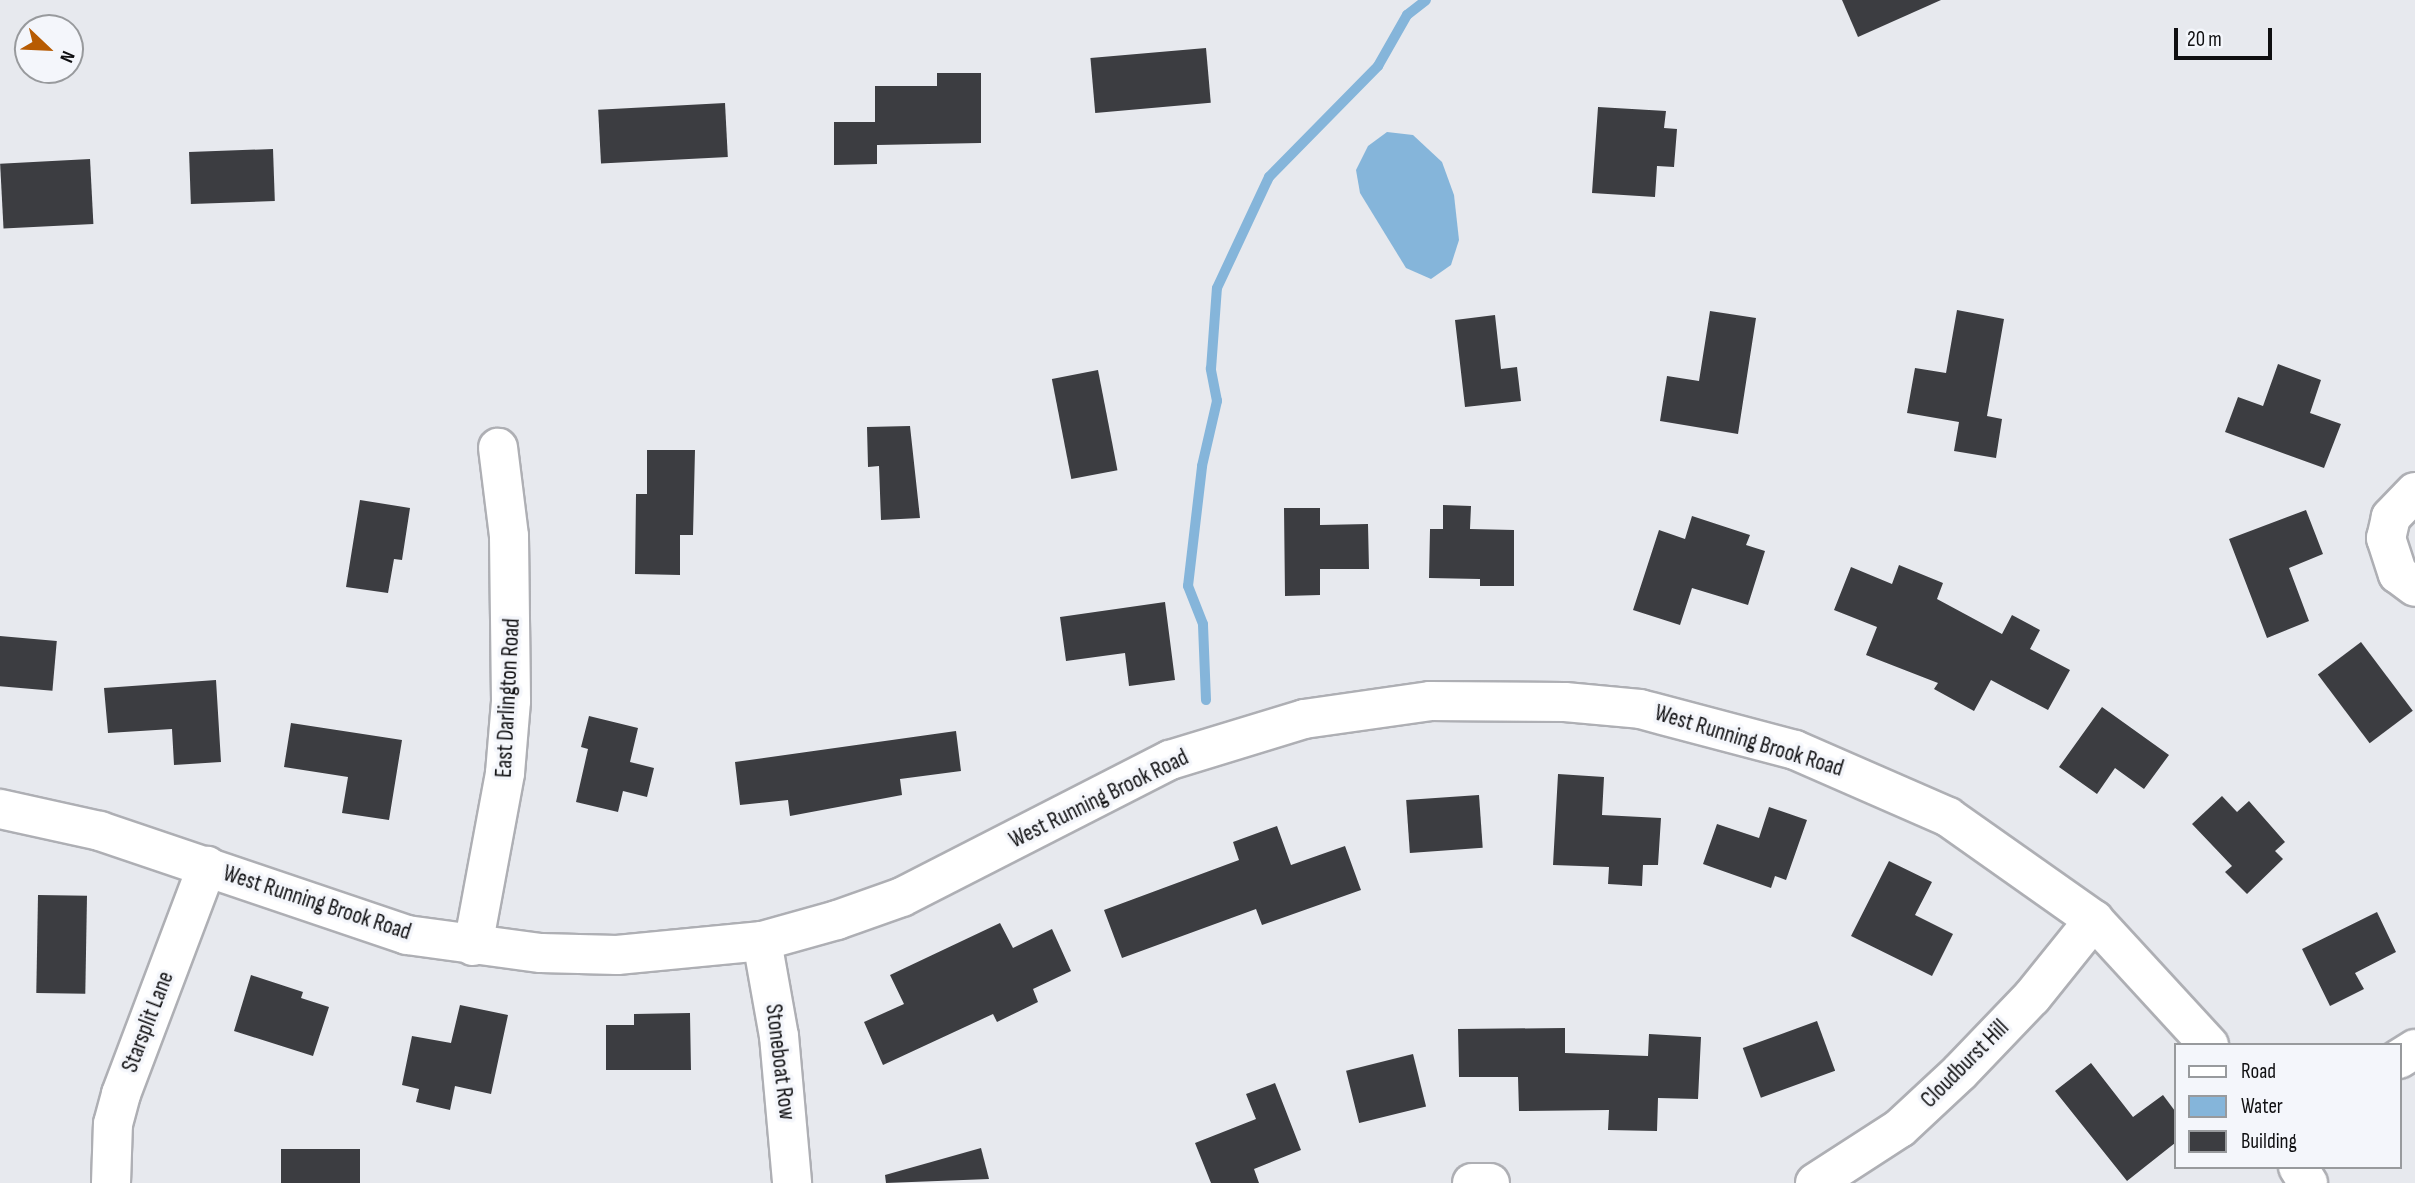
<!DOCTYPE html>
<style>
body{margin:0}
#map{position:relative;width:2415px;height:1183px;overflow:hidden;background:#e7e9ee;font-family:"Sofia Sans Condensed",sans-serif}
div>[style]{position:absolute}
.water>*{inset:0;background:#85b5da}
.stream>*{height:10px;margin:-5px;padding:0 5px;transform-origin:5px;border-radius:5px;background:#85b5da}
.building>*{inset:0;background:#3c3d41;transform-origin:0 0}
.roads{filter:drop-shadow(2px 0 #aeafb4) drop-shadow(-2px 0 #aeafb4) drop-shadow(0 2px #aeafb4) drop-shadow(0 -2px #aeafb4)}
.minor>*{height:38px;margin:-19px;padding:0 19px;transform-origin:19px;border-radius:19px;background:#fff}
span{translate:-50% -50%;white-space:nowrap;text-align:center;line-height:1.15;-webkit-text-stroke:7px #f4f6fb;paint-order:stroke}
.street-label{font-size:23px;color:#0f0f11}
.legend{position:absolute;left:2174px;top:1043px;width:228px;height:126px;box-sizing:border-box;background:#f4f6fb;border:2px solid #989a9d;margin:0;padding:9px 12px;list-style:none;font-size:21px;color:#0f0f11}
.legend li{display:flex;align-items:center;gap:14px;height:35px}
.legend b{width:35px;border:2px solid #989a9d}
.north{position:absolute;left:14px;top:14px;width:70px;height:70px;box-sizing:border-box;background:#f4f6fb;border:2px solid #989a9d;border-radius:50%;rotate:113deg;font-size:19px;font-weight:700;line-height:28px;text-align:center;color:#0f0f11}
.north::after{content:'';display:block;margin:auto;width:24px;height:32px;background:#b75b02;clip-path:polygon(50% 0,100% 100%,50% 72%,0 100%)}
.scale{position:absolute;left:2174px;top:28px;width:98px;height:32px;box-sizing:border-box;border:4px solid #0f0f11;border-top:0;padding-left:9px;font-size:21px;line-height:24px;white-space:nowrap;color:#0f0f11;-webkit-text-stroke:5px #f4f6fb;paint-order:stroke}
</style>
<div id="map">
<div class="water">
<i style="clip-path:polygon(1387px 132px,1413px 135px,1442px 162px,1454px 195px,1459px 240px,1451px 265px,1431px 279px,1406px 268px,1360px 193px,1356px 170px,1368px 146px)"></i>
</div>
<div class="stream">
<i style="left:1206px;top:700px;width:76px;rotate:-92.3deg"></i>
<i style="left:1203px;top:624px;width:41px;rotate:-111.5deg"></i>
<i style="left:1188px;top:586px;width:121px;rotate:-83.3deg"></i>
<i style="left:1202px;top:466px;width:67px;rotate:-77deg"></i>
<i style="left:1217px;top:401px;width:33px;rotate:-101deg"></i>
<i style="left:1211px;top:369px;width:81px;rotate:-85.8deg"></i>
<i style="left:1217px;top:288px;width:123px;rotate:-64.9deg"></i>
<i style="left:1269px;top:177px;width:156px;rotate:-45.5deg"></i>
<i style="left:1378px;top:66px;width:59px;rotate:-60.4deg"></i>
<i style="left:1407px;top:15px;width:24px;rotate:-38deg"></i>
</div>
<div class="building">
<i style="clip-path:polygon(1842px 0,1941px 0,1858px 37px)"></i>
<i style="left:1206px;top:48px;width:55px;height:116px;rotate:85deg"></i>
<i style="clip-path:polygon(937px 73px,981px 73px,981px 143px,877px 145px,877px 164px,834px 165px,834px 122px,875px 122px,875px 86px,937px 86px)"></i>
<i style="left:725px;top:103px;width:54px;height:127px;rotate:87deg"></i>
<i style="clip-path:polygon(1598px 107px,1666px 111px,1664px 128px,1677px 129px,1674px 167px,1657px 166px,1655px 197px,1592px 193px)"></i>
<i style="left:273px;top:149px;width:52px;height:84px;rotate:88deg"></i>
<i style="left:90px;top:159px;width:65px;height:90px;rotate:87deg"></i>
<i style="clip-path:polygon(1957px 310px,2004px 319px,1987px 416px,2002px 419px,1996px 458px,1954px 451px,1959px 422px,1907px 413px,1915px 368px,1946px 373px)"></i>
<i style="clip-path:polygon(1710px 311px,1756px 318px,1738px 434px,1660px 421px,1667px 376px,1699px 381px)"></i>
<i style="clip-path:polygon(1495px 315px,1501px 369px,1517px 367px,1521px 401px,1465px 407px,1455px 320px)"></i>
<i style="clip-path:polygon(2278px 364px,2321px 380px,2310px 413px,2341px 424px,2324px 468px,2225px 432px,2238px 397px,2263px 406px)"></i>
<i style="left:1098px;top:370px;width:102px;height:47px;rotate:79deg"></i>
<i style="clip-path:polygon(910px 426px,920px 518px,881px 520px,879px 466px,868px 467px,867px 427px)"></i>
<i style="clip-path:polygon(647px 450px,695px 450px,693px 535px,680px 535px,680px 575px,635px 574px,636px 494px,647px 494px)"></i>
<i style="clip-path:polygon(360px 500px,410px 508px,402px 560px,394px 559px,388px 593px,346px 587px)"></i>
<i style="clip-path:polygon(1443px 505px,1471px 506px,1470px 529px,1514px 530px,1514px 586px,1480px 586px,1480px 579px,1429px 578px,1430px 529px,1443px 529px)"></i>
<i style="clip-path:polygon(1284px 508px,1320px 508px,1320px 525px,1368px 524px,1369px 569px,1320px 569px,1320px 595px,1285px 596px)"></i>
<i style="clip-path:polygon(2306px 510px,2323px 554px,2289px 568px,2309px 621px,2267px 638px,2229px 539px)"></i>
<i style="clip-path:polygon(1692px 516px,1750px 535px,1746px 545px,1765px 551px,1748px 605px,1692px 588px,1680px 625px,1633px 610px,1659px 530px,1685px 539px)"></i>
<i style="clip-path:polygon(1899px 565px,1943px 583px,1937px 599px,2002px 634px,2012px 615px,2040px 630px,2030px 649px,2070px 670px,2048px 710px,1991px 680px,1974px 711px,1934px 689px,1938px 683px,1866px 655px,1877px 627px,1834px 610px,1851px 567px,1892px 584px)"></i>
<i style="clip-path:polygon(1165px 602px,1175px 680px,1129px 686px,1125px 653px,1066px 661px,1060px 617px)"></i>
<i style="left:0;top:636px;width:57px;height:50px;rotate:5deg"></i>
<i style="left:2361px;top:642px;width:86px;height:54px;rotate:53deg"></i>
<i style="clip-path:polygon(216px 680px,221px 762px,174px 765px,172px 729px,108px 733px,104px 688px)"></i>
<i style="clip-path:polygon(2102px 707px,2169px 755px,2144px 789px,2115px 768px,2097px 794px,2059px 767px)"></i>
<i style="clip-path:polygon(589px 716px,638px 728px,630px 762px,654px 768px,647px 797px,623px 791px,618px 812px,576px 802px,588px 749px,581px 747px)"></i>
<i style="clip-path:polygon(291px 723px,402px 740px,389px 820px,342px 813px,348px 777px,284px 767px)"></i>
<i style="clip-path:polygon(956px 731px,961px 771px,900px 779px,902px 795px,790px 816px,788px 800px,740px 805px,735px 762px)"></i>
<i style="clip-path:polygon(1558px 774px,1604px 777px,1602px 815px,1661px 818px,1658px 865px,1643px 865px,1642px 886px,1608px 884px,1609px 867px,1553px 865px)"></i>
<i style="left:1479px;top:795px;width:53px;height:73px;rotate:86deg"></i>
<i style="clip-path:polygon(2222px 796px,2237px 812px,2249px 801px,2285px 842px,2275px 851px,2283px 859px,2247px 894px,2225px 872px,2232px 866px,2192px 824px)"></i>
<i style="clip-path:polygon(1769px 807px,1807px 820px,1786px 880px,1775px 876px,1771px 888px,1703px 864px,1717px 824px,1759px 838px)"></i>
<i style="clip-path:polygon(1277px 826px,1291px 865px,1345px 846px,1361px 890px,1262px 925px,1256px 909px,1122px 958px,1104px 910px,1239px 860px,1233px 842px)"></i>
<i style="clip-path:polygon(1889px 861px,1932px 882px,1915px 915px,1953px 934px,1932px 976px,1851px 936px)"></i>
<i style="left:38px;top:895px;width:49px;height:98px;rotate:1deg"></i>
<i style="clip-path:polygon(2377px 912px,2396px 952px,2355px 973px,2364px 989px,2330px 1006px,2302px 949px)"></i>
<i style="clip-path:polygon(1000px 923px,1013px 948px,1052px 929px,1071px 971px,1033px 989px,1038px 1002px,997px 1022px,993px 1014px,883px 1065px,864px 1022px,904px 1004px,890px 975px)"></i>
<i style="clip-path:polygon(251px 975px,303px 992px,301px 998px,329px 1007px,313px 1056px,234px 1031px)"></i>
<i style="clip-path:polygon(460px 1005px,508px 1015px,491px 1094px,455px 1086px,450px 1110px,416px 1102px,419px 1089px,402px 1085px,412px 1036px,451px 1043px)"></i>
<i style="clip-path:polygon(690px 1013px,691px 1070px,606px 1070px,606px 1025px,634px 1025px,634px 1014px)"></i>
<i style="left:1817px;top:1021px;width:53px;height:79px;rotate:70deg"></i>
<i style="clip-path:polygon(1565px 1028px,1565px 1053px,1648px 1056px,1649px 1034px,1701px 1037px,1698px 1099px,1658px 1098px,1657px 1131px,1608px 1130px,1609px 1110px,1519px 1111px,1518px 1077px,1459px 1077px,1458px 1029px)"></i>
<i style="left:1413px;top:1054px;width:54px;height:69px;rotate:76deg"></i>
<i style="clip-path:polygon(2091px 1063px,2133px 1117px,2163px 1095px,2175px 1111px,2175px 1143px,2127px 1181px,2055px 1091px)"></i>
<i style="clip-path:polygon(1275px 1083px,1301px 1150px,1254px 1169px,1259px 1183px,1211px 1183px,1195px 1143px,1256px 1119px,1246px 1094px)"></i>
<i style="clip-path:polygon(981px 1148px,989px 1179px,886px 1183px,885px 1175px)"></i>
<i style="left:281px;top:1149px;width:79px;height:34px"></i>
</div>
<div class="roads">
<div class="minor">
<i style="left:2415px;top:492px;width:35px;rotate:134deg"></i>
<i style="left:2391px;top:517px;width:22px;rotate:103deg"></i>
<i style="left:2386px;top:538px;width:38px;rotate:72deg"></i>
<i style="left:2398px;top:574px;width:21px;rotate:37deg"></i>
<i style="left:0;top:809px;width:102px;rotate:12.4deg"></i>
<i style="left:100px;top:831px;width:324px;rotate:18.7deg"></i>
<i style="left:407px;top:935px;width:135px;rotate:7.7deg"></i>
<i style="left:541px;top:953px;width:76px;rotate:1.5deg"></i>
<i style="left:617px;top:955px;width:146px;rotate:-5.5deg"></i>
<i style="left:762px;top:941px;width:78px;rotate:-15.6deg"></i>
<i style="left:837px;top:920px;width:69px;rotate:-19.5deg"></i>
<i style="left:902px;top:897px;width:301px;rotate:-27.1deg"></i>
<i style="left:1170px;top:760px;width:140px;rotate:-17deg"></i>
<i style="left:1304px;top:719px;width:127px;rotate:-8.1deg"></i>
<i style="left:1430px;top:701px;width:135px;rotate:0.4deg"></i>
<i style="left:1565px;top:702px;width:75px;rotate:5.3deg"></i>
<i style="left:1640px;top:709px;width:160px;rotate:14.8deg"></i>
<i style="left:1795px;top:750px;width:167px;rotate:23.6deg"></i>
<i style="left:1948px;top:817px;width:179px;rotate:35.2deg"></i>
<i style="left:2094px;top:920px;width:170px;rotate:47.4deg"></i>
<i style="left:762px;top:941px;width:97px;rotate:79.9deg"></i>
<i style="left:779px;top:1036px;width:148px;rotate:84.9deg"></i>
<i style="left:473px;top:946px;width:176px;rotate:-79.5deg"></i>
<i style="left:505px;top:773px;width:72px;rotate:-85.2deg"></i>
<i style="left:511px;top:701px;width:165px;rotate:-90.7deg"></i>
<i style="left:509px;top:536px;width:89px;rotate:-97.1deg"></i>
<i style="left:2399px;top:1059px;width:19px;rotate:-32deg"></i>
<i style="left:2298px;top:1167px;width:19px;rotate:58deg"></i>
<i style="left:111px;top:1183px;width:59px;rotate:-88.1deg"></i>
<i style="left:113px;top:1124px;width:31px;rotate:-75deg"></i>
<i style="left:121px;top:1094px;width:244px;rotate:-69.3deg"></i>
<i style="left:1472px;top:1183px;width:18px"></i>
<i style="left:1815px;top:1183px;width:101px;rotate:-32.9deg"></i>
<i style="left:1900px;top:1128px;width:82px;rotate:-43deg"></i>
<i style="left:1960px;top:1072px;width:104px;rotate:-46.2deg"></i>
<i style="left:2032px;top:997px;width:99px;rotate:-51.2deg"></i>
</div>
</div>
<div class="street-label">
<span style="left:508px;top:698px;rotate:-87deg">East Darlington Road</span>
<span style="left:1749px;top:741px;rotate:17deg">West Running Brook Road</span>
<span style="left:1099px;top:799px;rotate:-26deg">West Running Brook Road</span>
<span style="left:317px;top:903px;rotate:18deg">West Running Brook Road</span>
<span style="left:148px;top:1022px;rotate:-69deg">Starsplit Lane</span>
<span style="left:780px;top:1062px;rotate:83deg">Stoneboat Row</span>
<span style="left:1965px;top:1064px;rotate:-45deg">Cloudburst Hill</span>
</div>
<ul class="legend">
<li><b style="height:9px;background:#fff"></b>Road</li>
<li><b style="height:19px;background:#85b5da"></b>Water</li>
<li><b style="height:19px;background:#3c3d41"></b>Building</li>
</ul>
<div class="north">N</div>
<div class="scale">20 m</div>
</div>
